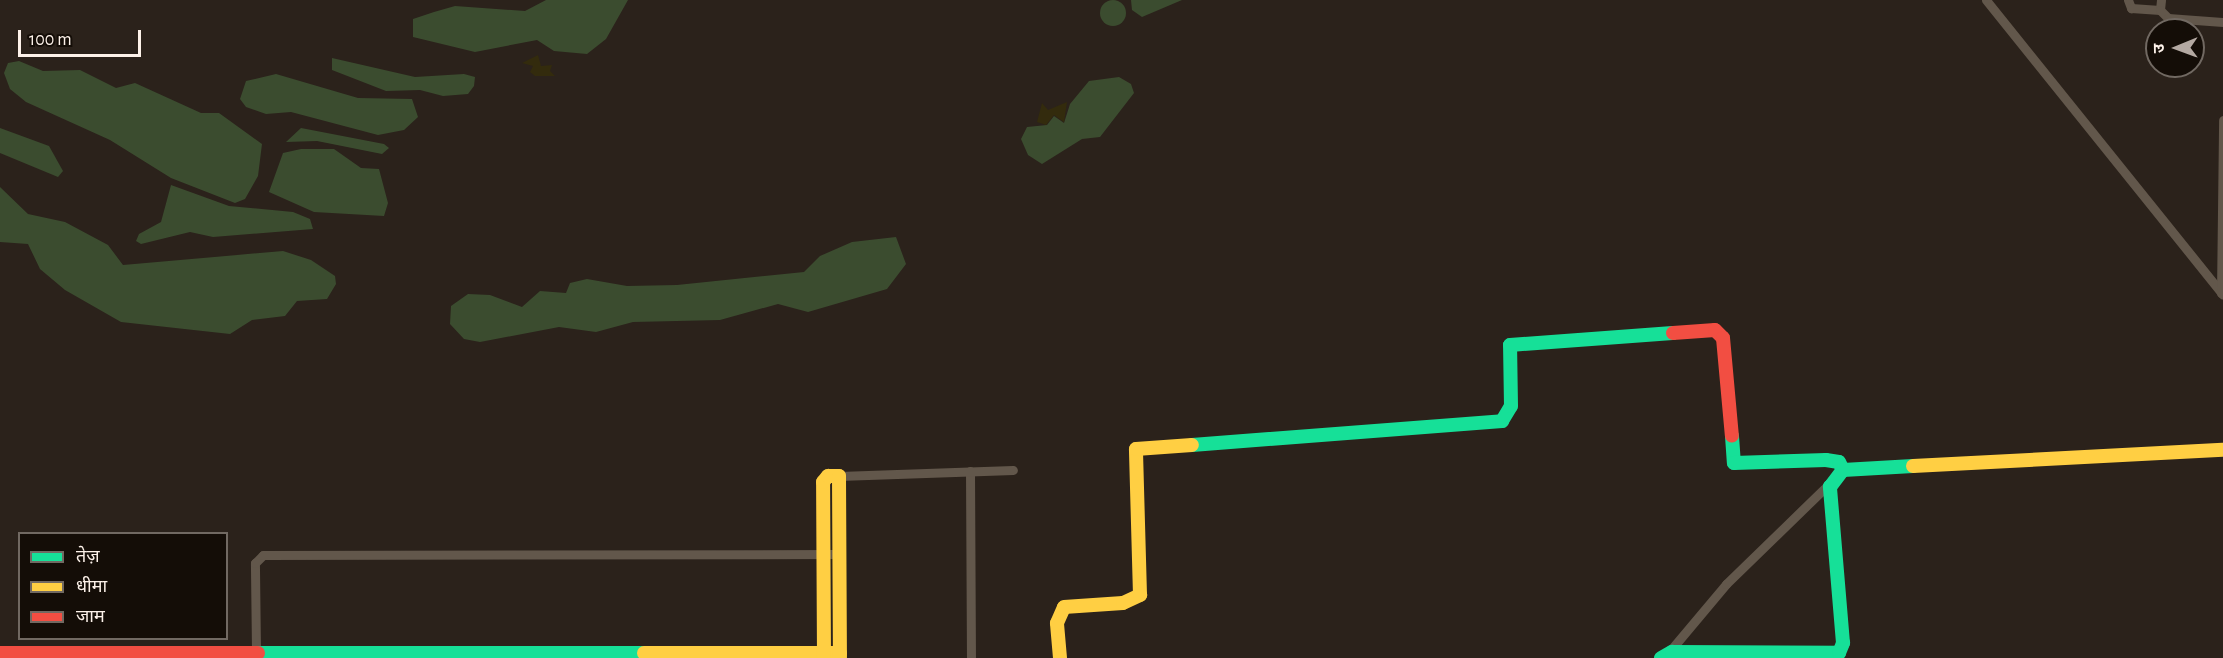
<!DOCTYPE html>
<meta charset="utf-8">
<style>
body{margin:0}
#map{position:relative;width:2223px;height:658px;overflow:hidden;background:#2b221b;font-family:"Alegreya Sans","Noto Sans Devanagari",sans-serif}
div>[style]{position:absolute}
.green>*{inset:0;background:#3b4c2f}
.round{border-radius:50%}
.sand>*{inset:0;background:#332b0d}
.street>*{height:9px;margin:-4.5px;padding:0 4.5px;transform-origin:4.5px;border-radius:4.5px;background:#62574b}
.fast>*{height:14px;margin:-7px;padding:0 7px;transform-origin:7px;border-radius:7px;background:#16e098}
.slow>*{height:14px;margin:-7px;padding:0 7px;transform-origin:7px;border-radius:7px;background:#ffcf43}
.jam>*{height:14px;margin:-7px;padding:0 7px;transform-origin:7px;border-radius:7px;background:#f24e42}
span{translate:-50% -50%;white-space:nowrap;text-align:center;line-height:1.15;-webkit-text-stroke:5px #140d07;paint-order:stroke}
.legend{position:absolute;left:18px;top:532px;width:210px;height:108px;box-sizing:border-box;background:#140d07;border:2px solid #716962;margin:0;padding:8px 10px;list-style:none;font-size:18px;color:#fdf2ea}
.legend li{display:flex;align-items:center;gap:12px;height:30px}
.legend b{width:30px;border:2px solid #716962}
.north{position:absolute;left:2145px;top:18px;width:60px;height:60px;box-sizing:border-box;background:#140d07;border:2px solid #716962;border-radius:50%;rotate:269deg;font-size:16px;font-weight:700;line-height:24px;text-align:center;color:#fdf2ea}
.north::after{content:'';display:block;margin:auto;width:21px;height:27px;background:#b4a9a2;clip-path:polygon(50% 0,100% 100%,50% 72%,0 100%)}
.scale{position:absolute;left:18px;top:30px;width:123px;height:27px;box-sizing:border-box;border:3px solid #fdf2ea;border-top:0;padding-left:8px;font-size:18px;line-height:21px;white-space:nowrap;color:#fdf2ea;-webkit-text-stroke:4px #140d07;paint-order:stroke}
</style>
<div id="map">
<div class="green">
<i style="clip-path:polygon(546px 0,628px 0,606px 39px,587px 54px,554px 51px,537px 40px,475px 52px,413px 37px,413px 19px,434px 12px,455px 6px,525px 11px)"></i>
<i style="clip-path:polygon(1131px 0,1182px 0,1142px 17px,1132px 10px)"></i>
<i class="round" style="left:1100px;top:0;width:26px;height:26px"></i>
<i style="clip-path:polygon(332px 58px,415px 77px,464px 74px,475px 77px,474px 86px,468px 94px,443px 96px,420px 90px,386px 91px,332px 70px)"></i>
<i style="clip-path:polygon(19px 61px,43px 71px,80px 70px,116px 88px,135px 83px,201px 113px,219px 113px,262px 144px,258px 176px,245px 199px,235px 203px,171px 178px,110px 140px,26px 102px,10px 89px,4px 73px,8px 63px)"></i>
<i style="clip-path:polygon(276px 74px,358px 98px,412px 99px,418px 117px,404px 130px,378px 135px,291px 112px,266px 114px,246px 107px,240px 99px,246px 81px)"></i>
<i style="clip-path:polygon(1119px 77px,1131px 84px,1134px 93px,1100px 137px,1082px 139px,1042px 164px,1028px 155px,1021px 139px,1027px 127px,1047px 125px,1054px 116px,1064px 123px,1070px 104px,1089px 81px)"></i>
<i style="clip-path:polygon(0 128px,49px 146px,63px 171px,58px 177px,0 153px)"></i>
<i style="clip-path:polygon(301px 128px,384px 144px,389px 148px,382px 154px,317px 141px,286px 142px)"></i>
<i style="clip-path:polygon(301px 149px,334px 149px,361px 168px,379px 169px,388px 203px,384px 216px,314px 212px,269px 192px,283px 153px)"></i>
<i style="clip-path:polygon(171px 185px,229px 206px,293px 212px,310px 219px,313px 229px,213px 237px,190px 232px,141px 244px,136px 241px,139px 234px,161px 222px)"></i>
<i style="clip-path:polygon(0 187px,28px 214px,65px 222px,108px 245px,123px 265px,283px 251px,311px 260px,335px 276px,336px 284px,327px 299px,297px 301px,285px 316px,252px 320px,230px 334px,121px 322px,65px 290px,40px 269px,28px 244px,0 242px)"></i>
<i style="clip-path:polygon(896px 237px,906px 264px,887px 289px,808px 312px,778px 304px,720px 320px,633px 322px,596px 332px,559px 327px,480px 342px,464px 339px,450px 324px,451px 306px,468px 294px,490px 295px,522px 307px,540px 291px,566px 293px,570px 283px,587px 279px,627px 286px,677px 285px,804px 272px,820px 256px,852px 242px)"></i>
</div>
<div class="sand">
<i style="clip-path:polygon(538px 55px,541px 66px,552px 65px,550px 71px,555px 76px,535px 76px,530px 72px,533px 66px,522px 63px)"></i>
<i style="clip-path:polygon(1067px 102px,1064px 122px,1054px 115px,1046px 125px,1037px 122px,1042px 103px,1048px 110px)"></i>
</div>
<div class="street">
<i style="left:1986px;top:0;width:378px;rotate:51.2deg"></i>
<i style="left:2128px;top:0;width:9px;rotate:69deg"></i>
<i style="left:2131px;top:8px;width:29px;rotate:4deg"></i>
<i style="left:2161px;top:0;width:10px;rotate:96deg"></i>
<i style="left:2160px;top:10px;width:11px;rotate:45deg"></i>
<i style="left:2168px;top:18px;width:55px;rotate:4.2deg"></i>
<i style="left:2221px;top:293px;width:173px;rotate:-89.3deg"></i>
<i style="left:970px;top:471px;width:187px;rotate:89.7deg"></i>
<i style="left:839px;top:476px;width:174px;rotate:-2deg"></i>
<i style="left:256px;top:651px;width:88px;rotate:-90.7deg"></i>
<i style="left:255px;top:563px;width:11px;rotate:-45deg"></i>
<i style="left:263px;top:555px;width:576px;rotate:-0.1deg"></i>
<i style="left:1669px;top:652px;width:89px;rotate:-50deg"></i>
<i style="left:1726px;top:584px;width:145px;rotate:-44.2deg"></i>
</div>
<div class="fast">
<i style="left:1732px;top:436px;width:27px;rotate:86deg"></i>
<i style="left:1734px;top:463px;width:92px;rotate:-1.9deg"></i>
<i style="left:1826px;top:460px;width:13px;rotate:9deg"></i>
<i style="left:1839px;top:462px;width:9px;rotate:63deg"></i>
<i style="left:1192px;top:445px;width:311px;rotate:-4.4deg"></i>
<i style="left:1502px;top:421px;width:17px;rotate:-59deg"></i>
<i style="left:1511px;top:406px;width:61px;rotate:-90.9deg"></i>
<i style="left:1510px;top:345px;width:163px;rotate:-4.2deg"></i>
<i style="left:258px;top:653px;width:386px"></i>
<i style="left:1661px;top:658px;width:13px;rotate:-29deg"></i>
<i style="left:1672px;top:652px;width:167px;rotate:0.3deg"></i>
<i style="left:1839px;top:653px;width:11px;rotate:-68deg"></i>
<i style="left:1843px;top:643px;width:157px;rotate:-94.8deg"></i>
<i style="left:1830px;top:487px;width:21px;rotate:-53deg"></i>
<i style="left:1843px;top:470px;width:70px;rotate:-3.3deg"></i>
</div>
<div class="slow">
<i style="left:1913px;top:466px;width:310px;rotate:-3deg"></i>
<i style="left:644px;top:653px;width:196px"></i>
<i style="left:824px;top:658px;width:176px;rotate:-90.3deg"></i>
<i style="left:823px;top:482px;width:8px;rotate:-50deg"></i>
<i style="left:828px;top:476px;width:11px"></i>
<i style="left:839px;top:476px;width:182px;rotate:89.7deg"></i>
<i style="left:1060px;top:658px;width:35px;rotate:-95deg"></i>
<i style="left:1057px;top:623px;width:17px;rotate:-66deg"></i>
<i style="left:1064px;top:607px;width:59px;rotate:-3.9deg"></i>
<i style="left:1123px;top:603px;width:19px;rotate:-25deg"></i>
<i style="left:1140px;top:595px;width:146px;rotate:-91.6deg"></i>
<i style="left:1136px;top:449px;width:56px;rotate:-4.1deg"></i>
</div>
<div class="jam">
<i style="left:1673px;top:333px;width:42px;rotate:-4.1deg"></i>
<i style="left:1715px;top:330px;width:11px;rotate:45deg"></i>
<i style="left:1723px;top:338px;width:98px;rotate:84.8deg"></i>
<i style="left:0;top:653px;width:258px"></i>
</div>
<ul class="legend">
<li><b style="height:8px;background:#16e098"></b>तेज़</li>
<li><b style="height:8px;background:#ffcf43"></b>धीमा</li>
<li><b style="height:8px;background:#f24e42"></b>जाम</li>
</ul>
<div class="north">उ</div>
<div class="scale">100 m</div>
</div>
